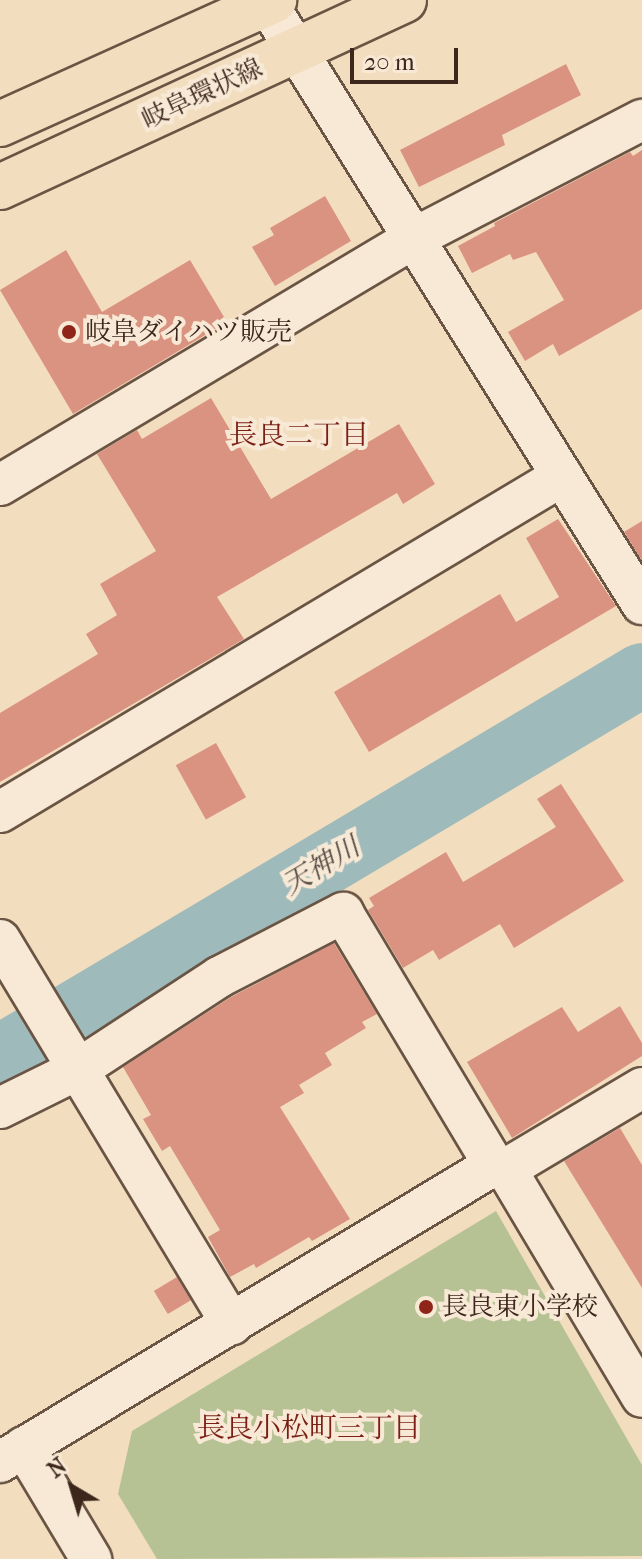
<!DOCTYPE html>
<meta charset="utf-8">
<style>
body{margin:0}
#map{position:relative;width:642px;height:1559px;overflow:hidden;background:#f2ddbe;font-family:"IM FELL French Canon","Noto Serif JP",serif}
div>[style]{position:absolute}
.green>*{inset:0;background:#b7c294}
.river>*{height:64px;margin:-32px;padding:0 32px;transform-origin:32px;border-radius:32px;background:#9fbabb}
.building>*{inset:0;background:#db9381;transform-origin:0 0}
.roads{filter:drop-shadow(2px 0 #6a5444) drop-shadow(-2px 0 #6a5444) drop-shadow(0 2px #6a5444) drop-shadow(0 -2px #6a5444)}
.minor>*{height:40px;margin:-20px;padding:0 20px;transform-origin:20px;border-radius:20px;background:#f7e9d5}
.primary>*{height:44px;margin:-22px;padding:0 22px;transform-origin:22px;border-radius:22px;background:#f2ddbe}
.dots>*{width:22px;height:22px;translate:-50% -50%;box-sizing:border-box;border:4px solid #f7e9d5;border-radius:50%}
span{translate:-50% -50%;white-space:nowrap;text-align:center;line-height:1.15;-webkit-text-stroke:8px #f7e9d5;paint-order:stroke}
.street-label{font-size:26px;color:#3d261c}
.poi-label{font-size:26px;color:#3d261c}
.left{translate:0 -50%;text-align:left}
.neighbourhood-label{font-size:28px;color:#7a1f14}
.water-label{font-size:28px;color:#564b44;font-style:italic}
.north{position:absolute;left:32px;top:1447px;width:80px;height:80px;-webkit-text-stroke:6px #f7e9d5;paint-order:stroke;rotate:322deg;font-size:22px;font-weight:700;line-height:32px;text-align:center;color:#3d261c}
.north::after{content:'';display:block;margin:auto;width:28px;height:36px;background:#3d261c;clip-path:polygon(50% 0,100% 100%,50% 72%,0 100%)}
.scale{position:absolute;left:350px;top:48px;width:108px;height:36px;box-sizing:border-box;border:4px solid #3d261c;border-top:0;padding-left:10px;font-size:24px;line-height:28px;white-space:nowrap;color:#3d261c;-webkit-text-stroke:6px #f7e9d5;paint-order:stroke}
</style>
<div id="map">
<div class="green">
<i style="clip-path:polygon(496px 1211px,642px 1465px,642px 1556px,157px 1559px,118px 1494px,132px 1431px)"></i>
</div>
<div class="river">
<i style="left:0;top:1057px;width:747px;rotate:-30.75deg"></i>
</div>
<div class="building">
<i style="clip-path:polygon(566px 64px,581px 95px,502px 135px,505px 145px,419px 187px,400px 150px)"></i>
<i style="clip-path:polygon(642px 150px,642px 309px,559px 356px,553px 344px,525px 361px,508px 332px,564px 300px,536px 252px,513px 260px,510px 254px,472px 273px,458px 246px,495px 226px,494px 223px,630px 152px,633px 156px)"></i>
<i style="clip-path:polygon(325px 196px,351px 241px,275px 286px,252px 247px,274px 235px,270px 228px)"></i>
<i style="clip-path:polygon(66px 250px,102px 312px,190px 260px,227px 322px,73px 414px,0 290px)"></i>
<i style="clip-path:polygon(211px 398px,271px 499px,399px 424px,435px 484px,403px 504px,397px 493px,217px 597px,244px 639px,0 782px,0 713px,98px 654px,86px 634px,117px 615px,100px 584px,156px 551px,97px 454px,137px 430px,142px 439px)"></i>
<i style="clip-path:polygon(558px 519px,616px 606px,369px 752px,334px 692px,500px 594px,516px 622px,559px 597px,526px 538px)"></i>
<i style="clip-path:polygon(642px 521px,642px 561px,624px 532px)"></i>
<i style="left:216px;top:743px;width:62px;height:46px;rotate:61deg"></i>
<i style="clip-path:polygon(561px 784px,624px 881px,514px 948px,500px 924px,439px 960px,433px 950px,403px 968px,368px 910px,374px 906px,369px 898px,446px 852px,463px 882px,556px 827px,537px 799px)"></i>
<i style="clip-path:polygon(334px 943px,377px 1014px,362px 1022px,366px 1028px,325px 1053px,332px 1065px,299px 1085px,304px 1093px,280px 1107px,350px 1219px,312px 1241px,309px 1237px,256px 1268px,254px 1264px,230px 1277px,208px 1237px,220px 1230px,170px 1146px,162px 1151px,143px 1119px,151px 1115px,123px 1067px,231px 997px)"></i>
<i style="clip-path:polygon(620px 1006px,642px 1043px,642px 1056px,512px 1138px,467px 1062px,562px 1007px,578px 1032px)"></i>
<i style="clip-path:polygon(620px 1128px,642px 1165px,642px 1288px,564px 1161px)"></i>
<i style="left:177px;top:1277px;width:27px;height:27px;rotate:59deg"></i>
</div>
<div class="roads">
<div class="minor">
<i style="left:265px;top:0;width:712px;rotate:58.03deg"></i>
<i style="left:0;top:485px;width:482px;rotate:-30.8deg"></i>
<i style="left:414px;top:238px;width:257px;rotate:-27.4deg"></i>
<i style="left:0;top:812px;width:655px;rotate:-30.87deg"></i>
<i style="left:0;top:940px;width:449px;rotate:58.9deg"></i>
<i style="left:0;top:1108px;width:86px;rotate:-26.3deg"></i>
<i style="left:77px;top:1070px;width:170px;rotate:-33.2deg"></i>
<i style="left:219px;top:977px;width:140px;rotate:-27.3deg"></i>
<i style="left:343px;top:913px;width:294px;rotate:59.1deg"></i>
<i style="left:494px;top:1165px;width:13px;rotate:18deg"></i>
<i style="left:506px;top:1169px;width:265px;rotate:59.2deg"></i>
<i style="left:506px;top:1169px;width:158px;rotate:-30.8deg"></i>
<i style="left:24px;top:1447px;width:131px;rotate:59.1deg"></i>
<i style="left:0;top:1462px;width:576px;rotate:-31.01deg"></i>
</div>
<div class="primary">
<i style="left:0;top:124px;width:301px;rotate:-24.3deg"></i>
<i style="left:0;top:187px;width:445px;rotate:-24.8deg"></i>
</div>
</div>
<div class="dots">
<i style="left:69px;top:332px;background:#8f2418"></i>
<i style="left:426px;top:1307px;background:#8f2418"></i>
</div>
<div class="street-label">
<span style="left:202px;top:94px;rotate:-25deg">岐阜環状線</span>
</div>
<div class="poi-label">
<span class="left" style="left:85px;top:332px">岐阜ダイハツ販売</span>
<span class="left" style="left:442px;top:1307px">長良東小学校</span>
</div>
<div class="neighbourhood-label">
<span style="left:299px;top:435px">長良二丁目</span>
<span style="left:309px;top:1428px">長良小松町三丁目</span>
</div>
<div class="water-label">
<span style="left:321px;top:866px;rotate:-31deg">天神川</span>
</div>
<div class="north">N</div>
<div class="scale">20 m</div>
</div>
